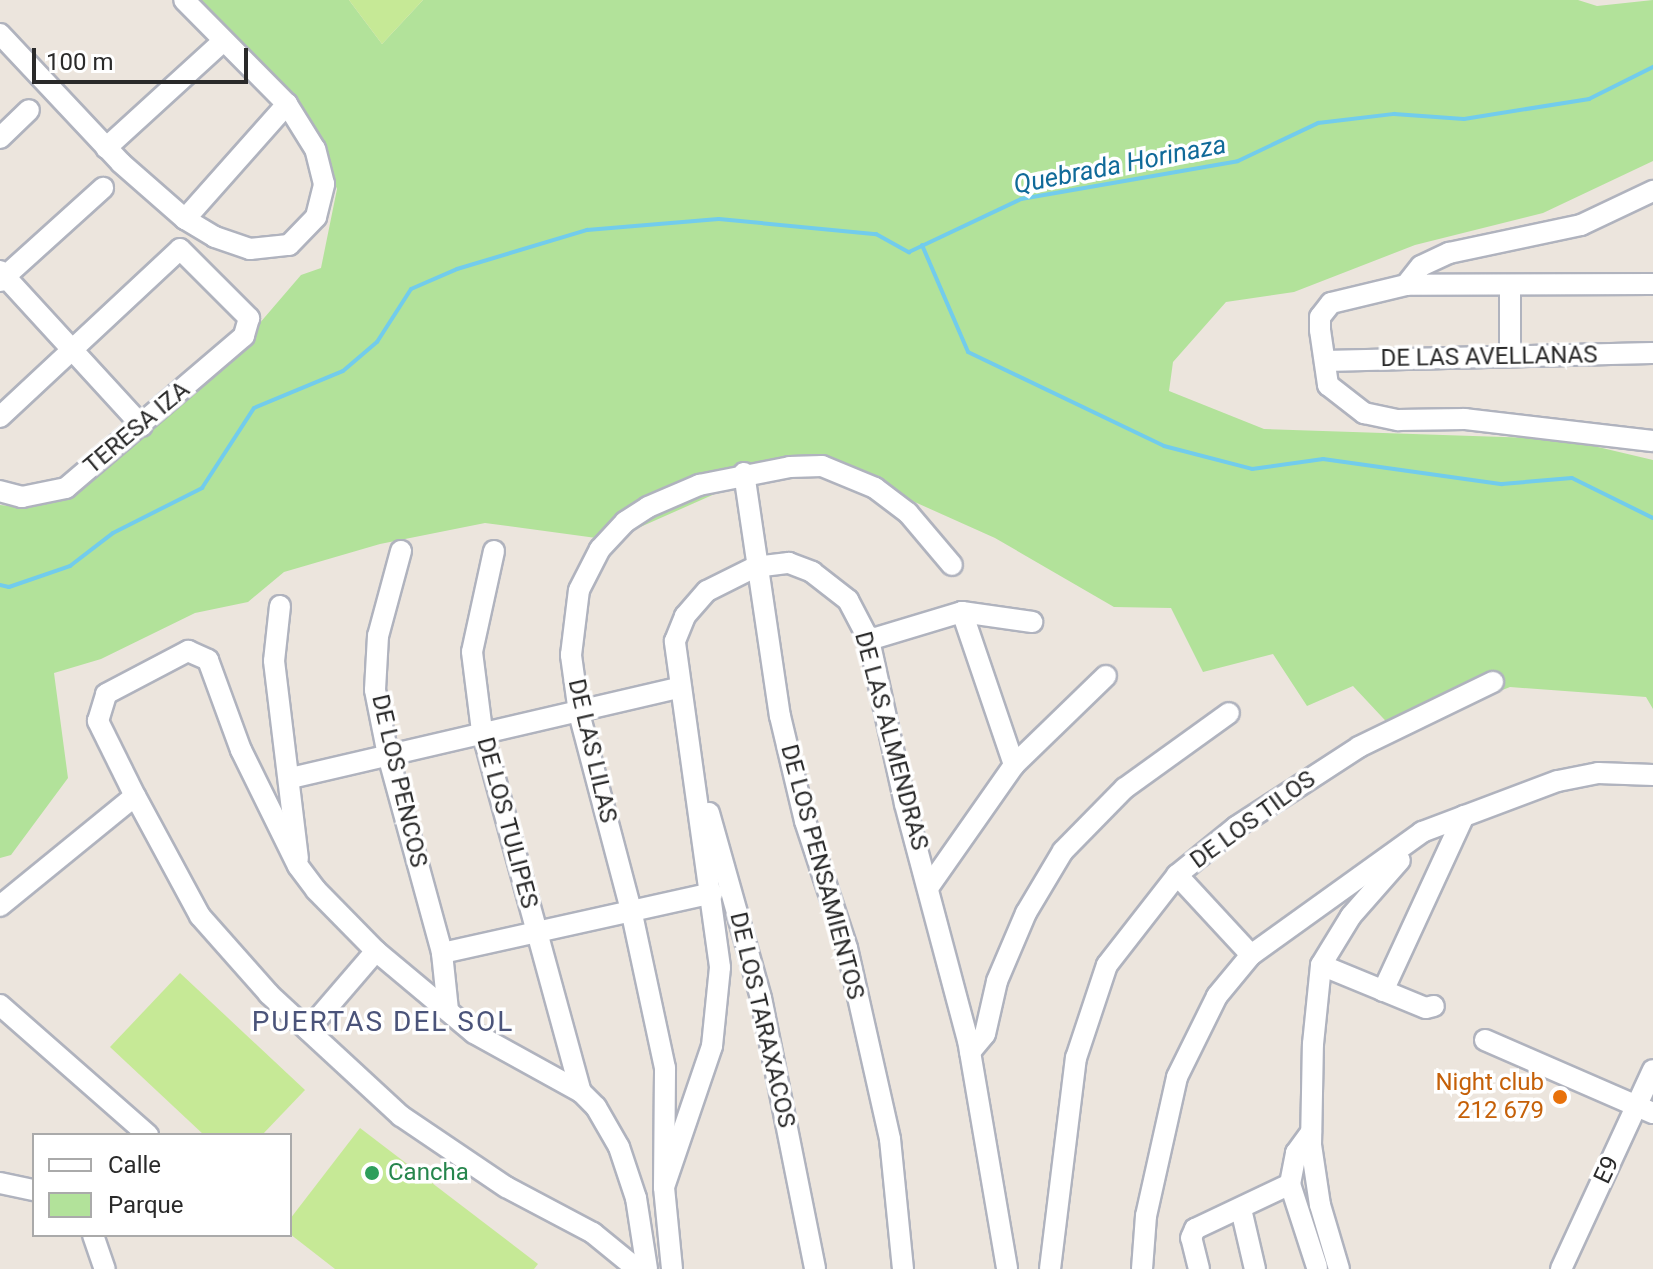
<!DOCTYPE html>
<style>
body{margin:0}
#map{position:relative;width:1653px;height:1269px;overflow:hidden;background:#ece5dd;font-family:Roboto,sans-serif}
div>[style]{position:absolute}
.green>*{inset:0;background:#b2e29a}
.pitch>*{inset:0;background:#c6e996}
.stream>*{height:4px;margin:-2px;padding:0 2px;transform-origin:2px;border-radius:2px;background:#72ccec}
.roads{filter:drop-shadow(2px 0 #b0b3be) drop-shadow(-2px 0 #b0b3be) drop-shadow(0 2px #b0b3be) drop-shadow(0 -2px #b0b3be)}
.minor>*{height:20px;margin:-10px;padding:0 10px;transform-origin:10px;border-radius:10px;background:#fff}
.dots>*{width:22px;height:22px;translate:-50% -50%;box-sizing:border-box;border:4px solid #fff;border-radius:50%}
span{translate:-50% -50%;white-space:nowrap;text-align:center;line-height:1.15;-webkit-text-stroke:7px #fff;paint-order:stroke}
.street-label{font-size:24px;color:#2a2a2a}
.food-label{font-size:24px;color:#c56008}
.right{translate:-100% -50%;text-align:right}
.leisure-label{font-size:24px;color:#27864d}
.left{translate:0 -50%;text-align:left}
.water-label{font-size:26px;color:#106a99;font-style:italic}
.quarter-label{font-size:28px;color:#4b547a;letter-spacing:2px}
.legend{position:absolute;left:32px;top:1133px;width:260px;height:104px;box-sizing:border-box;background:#fff;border:2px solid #aaa;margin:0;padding:10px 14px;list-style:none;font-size:24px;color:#2a2a2a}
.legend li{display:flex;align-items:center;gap:16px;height:40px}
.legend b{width:40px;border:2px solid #aaa}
.scale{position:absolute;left:32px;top:48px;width:216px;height:36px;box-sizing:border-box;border:4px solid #2a2a2a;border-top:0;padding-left:10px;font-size:24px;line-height:28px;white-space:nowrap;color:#2a2a2a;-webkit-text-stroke:6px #fff;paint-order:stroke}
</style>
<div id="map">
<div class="green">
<i style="clip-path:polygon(199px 0,349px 0,382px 44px,423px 0,1578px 0,1597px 6px,1653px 0,1653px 161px,1543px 213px,1415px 245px,1294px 292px,1226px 302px,1173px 362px,1169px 391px,1264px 429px,1564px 439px,1653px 460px,1653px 709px,1646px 697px,1510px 687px,1396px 732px,1353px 686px,1307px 706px,1273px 654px,1203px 672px,1171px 608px,1114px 607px,995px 538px,841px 469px,744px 481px,611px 540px,485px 523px,380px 544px,284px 572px,248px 602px,195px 613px,101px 659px,54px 673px,68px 778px,11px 855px,0 858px,0 505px,30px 508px,70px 484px,253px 331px,301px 275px,321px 268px,337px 189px,298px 100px)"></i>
</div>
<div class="pitch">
<i style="clip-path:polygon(349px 0,423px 0,382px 44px)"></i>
<i style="clip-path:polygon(180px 973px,305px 1090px,262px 1135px,204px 1135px,110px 1047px)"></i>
<i style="clip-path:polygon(360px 1128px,538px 1264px,534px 1269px,335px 1269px,290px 1234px,290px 1219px)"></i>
</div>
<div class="stream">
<i style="left:922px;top:245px;width:116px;rotate:66.7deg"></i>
<i style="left:968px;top:352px;width:217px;rotate:25.6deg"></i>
<i style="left:1164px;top:446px;width:91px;rotate:14.6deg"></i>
<i style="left:1252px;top:469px;width:72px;rotate:-8deg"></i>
<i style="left:1323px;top:459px;width:181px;rotate:8deg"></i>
<i style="left:1502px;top:484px;width:70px;rotate:-4.9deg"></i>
<i style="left:1572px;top:478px;width:90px;rotate:26.3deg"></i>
<i style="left:0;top:585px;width:9px;rotate:13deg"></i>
<i style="left:9px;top:587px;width:65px;rotate:-19deg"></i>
<i style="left:70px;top:566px;width:54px;rotate:-37.5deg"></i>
<i style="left:113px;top:533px;width:100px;rotate:-26.8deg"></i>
<i style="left:202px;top:488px;width:95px;rotate:-57deg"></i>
<i style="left:254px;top:408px;width:96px;rotate:-22.6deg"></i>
<i style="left:343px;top:371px;width:45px;rotate:-40.5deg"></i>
<i style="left:377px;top:342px;width:63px;rotate:-57.3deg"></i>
<i style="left:411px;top:289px;width:50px;rotate:-23.5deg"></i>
<i style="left:457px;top:269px;width:136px;rotate:-16.7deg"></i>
<i style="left:587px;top:230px;width:132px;rotate:-4.8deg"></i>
<i style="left:719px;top:219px;width:158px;rotate:5.5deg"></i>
<i style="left:876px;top:234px;width:38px;rotate:29deg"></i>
<i style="left:909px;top:252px;width:124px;rotate:-25.3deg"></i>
<i style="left:1021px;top:199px;width:220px;rotate:-9.9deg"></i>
<i style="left:1238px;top:161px;width:89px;rotate:-25.4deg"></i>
<i style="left:1318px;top:123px;width:77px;rotate:-6.8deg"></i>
<i style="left:1394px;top:114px;width:70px;rotate:4.1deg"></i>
<i style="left:1464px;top:119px;width:127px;rotate:-9.1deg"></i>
<i style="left:1589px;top:99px;width:72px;rotate:-26.6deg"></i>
</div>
<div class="roads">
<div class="minor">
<i style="left:0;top:34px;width:177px;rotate:46.8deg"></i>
<i style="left:121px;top:163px;width:85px;rotate:41.2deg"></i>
<i style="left:185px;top:219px;width:35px;rotate:31deg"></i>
<i style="left:215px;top:237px;width:37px;rotate:19deg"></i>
<i style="left:250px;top:249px;width:39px;rotate:-6deg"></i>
<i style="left:289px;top:245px;width:39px;rotate:-46deg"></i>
<i style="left:316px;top:217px;width:34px;rotate:-76deg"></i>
<i style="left:324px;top:184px;width:36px;rotate:-104deg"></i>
<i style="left:315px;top:149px;width:53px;rotate:-121.9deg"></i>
<i style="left:287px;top:104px;width:146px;rotate:-134.7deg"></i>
<i style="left:0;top:138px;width:40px;rotate:-44deg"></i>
<i style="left:106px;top:148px;width:159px;rotate:-42.4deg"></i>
<i style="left:185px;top:219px;width:154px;rotate:-48.4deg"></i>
<i style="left:0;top:271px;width:210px;rotate:47.5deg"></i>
<i style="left:0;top:281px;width:139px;rotate:-42.1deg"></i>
<i style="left:1653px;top:284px;width:247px;rotate:179.8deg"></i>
<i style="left:1406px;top:285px;width:77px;rotate:166.5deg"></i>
<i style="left:1331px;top:303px;width:18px;rotate:128deg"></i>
<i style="left:1320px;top:317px;width:13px;rotate:90deg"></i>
<i style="left:1320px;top:330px;width:56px;rotate:81.7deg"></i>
<i style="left:1328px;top:385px;width:46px;rotate:37.9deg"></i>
<i style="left:1364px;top:413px;width:35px;rotate:12deg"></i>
<i style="left:1398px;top:420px;width:67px;rotate:-0.9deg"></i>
<i style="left:1465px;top:419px;width:189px;rotate:6.7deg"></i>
<i style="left:1406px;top:285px;width:24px;rotate:-52deg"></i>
<i style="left:1421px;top:266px;width:31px;rotate:-25deg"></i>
<i style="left:1449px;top:253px;width:135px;rotate:-12deg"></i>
<i style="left:1581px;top:225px;width:80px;rotate:-25.3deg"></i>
<i style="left:1510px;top:287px;width:69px;rotate:90deg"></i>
<i style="left:1325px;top:361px;width:328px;rotate:-1.4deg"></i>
<i style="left:0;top:417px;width:246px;rotate:-43deg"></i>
<i style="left:180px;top:249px;width:98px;rotate:45deg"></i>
<i style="left:249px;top:318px;width:19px;rotate:106deg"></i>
<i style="left:244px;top:336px;width:234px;rotate:139.5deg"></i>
<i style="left:66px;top:488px;width:45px;rotate:168.4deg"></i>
<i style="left:22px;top:497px;width:23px;rotate:-165deg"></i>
<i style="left:744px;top:473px;width:246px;rotate:81.6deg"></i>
<i style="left:780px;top:716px;width:108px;rotate:76.6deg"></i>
<i style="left:805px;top:821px;width:134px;rotate:71.7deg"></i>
<i style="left:847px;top:948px;width:196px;rotate:77.3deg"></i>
<i style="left:890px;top:1139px;width:131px;rotate:84.3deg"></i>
<i style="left:401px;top:551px;width:88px;rotate:105.1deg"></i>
<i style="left:378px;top:636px;width:54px;rotate:93.2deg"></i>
<i style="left:375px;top:690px;width:66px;rotate:78.7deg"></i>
<i style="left:388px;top:755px;width:205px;rotate:74.7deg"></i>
<i style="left:442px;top:953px;width:57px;rotate:84deg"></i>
<i style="left:494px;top:551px;width:103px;rotate:102.3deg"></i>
<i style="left:472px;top:652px;width:80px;rotate:82.8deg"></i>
<i style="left:482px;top:731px;width:374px;rotate:74.7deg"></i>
<i style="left:280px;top:606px;width:55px;rotate:96.2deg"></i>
<i style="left:274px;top:661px;width:199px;rotate:83.1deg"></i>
<i style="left:962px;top:612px;width:162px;rotate:71.2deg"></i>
<i style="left:869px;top:640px;width:97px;rotate:-16.8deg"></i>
<i style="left:962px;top:612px;width:71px;rotate:8.1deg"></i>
<i style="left:291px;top:778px;width:398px;rotate:-13.1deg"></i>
<i style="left:709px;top:813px;width:192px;rotate:74.3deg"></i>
<i style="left:761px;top:998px;width:276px;rotate:78.7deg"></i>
<i style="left:1177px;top:875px;width:109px;rotate:47.2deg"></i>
<i style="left:930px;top:885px;width:146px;rotate:-55deg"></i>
<i style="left:1014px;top:765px;width:128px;rotate:-44.1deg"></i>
<i style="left:0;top:906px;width:174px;rotate:-39.2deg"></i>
<i style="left:442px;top:953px;width:277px;rotate:-12.5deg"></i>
<i style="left:1321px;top:965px;width:113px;rotate:22.3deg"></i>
<i style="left:1426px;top:1008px;width:8px;rotate:-14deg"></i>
<i style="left:1383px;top:991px;width:193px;rotate:-65.2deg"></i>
<i style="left:0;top:1005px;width:197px;rotate:41.3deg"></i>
<i style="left:308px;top:1030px;width:104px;rotate:-49.3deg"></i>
<i style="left:1485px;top:1040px;width:183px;rotate:23.5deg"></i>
<i style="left:970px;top:1052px;width:23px;rotate:-50deg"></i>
<i style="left:985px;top:1034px;width:54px;rotate:-77.2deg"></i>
<i style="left:997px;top:981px;width:74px;rotate:-66.9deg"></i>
<i style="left:1026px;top:913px;width:72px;rotate:-59.2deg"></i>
<i style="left:1063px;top:851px;width:88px;rotate:-45.5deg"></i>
<i style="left:1125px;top:788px;width:128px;rotate:-35.8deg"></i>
<i style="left:0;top:1183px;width:35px;rotate:12deg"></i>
<i style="left:1290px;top:1184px;width:87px;rotate:72deg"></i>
<i style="left:664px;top:1187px;width:149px;rotate:-71.2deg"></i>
<i style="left:712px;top:1046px;width:79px;rotate:-84.2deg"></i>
<i style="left:720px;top:967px;width:329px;rotate:-97.9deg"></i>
<i style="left:675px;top:641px;width:27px;rotate:-68deg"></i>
<i style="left:685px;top:616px;width:33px;rotate:-49deg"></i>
<i style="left:707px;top:591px;width:54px;rotate:-26.6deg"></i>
<i style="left:755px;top:567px;width:34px;rotate:-7deg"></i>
<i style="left:789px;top:563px;width:25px;rotate:21deg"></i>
<i style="left:812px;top:572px;width:46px;rotate:37.9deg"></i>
<i style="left:848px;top:600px;width:45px;rotate:62.3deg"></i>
<i style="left:869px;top:640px;width:168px;rotate:77.6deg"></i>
<i style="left:905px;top:804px;width:244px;rotate:75.1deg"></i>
<i style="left:968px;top:1040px;width:232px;rotate:80.3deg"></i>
<i style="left:1241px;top:1209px;width:62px;rotate:76.9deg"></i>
<i style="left:93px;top:1235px;width:36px;rotate:71deg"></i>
<i style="left:637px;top:1269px;width:57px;rotate:-140.7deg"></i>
<i style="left:593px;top:1233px;width:98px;rotate:-152.1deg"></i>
<i style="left:506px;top:1187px;width:127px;rotate:-145.9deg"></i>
<i style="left:401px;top:1116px;width:180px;rotate:-137.3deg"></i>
<i style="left:269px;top:994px;width:104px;rotate:-131.5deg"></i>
<i style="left:200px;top:916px;width:136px;rotate:-118.4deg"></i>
<i style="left:135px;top:796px;width:84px;rotate:-116.3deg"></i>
<i style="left:98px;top:721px;width:28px;rotate:-73deg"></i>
<i style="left:106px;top:694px;width:93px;rotate:-27.7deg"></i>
<i style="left:188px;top:651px;width:22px;rotate:24deg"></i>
<i style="left:208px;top:660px;width:96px;rotate:69.9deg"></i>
<i style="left:241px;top:750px;width:129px;rotate:63.8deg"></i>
<i style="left:298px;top:866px;width:30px;rotate:53deg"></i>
<i style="left:316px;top:890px;width:86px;rotate:45.5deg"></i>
<i style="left:376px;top:951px;width:128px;rotate:39.9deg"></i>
<i style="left:474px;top:1033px;width:122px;rotate:28.9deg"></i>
<i style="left:581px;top:1092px;width:21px;rotate:45deg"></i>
<i style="left:596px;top:1107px;width:46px;rotate:60.1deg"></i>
<i style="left:619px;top:1147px;width:54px;rotate:71.6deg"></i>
<i style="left:636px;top:1198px;width:72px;rotate:81.2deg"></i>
<i style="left:672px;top:1269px;width:82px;rotate:-95.6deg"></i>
<i style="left:664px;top:1187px;width:119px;rotate:-89.5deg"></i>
<i style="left:665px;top:1068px;width:162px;rotate:-102.1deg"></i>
<i style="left:631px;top:910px;width:204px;rotate:-104.8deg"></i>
<i style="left:579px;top:713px;width:59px;rotate:-97.9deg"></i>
<i style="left:571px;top:655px;width:65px;rotate:-83deg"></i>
<i style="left:579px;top:590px;width:46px;rotate:-62.9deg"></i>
<i style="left:600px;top:549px;width:37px;rotate:-47deg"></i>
<i style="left:625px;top:522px;width:27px;rotate:-33deg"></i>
<i style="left:648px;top:507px;width:56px;rotate:-23.3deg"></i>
<i style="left:699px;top:485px;width:93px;rotate:-11.2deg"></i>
<i style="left:790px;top:467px;width:32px;rotate:-2deg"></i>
<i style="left:822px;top:466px;width:57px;rotate:22.5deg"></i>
<i style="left:875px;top:488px;width:41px;rotate:37.1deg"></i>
<i style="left:908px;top:513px;width:68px;rotate:49.8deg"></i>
<i style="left:1050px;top:1269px;width:213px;rotate:-83deg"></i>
<i style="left:1076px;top:1058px;width:98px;rotate:-71.6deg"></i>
<i style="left:1107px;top:965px;width:114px;rotate:-52.1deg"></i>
<i style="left:1177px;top:875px;width:76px;rotate:-39.1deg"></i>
<i style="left:1236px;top:827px;width:147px;rotate:-33deg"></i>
<i style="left:1359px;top:747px;width:149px;rotate:-25.9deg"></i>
<i style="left:1142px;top:1269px;width:53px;rotate:-85.7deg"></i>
<i style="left:1146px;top:1216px;width:142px;rotate:-77.4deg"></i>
<i style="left:1177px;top:1077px;width:90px;rotate:-63.7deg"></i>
<i style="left:1217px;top:996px;width:53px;rotate:-50.3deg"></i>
<i style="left:1251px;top:955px;width:211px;rotate:-35.7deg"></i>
<i style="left:1422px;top:832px;width:145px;rotate:-20.6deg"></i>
<i style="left:1558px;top:781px;width:41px;rotate:-11.3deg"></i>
<i style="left:1598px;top:773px;width:55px;rotate:2.1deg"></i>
<i style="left:1199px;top:1269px;width:32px;rotate:-104deg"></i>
<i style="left:1191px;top:1238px;width:10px;rotate:-66deg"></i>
<i style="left:1195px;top:1229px;width:105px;rotate:-25.3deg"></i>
<i style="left:1290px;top:1184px;width:32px;rotate:-79deg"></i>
<i style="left:1296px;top:1153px;width:26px;rotate:-54deg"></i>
<i style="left:1339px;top:1269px;width:67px;rotate:-106.5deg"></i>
<i style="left:1320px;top:1205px;width:61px;rotate:-98.5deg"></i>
<i style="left:1311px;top:1145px;width:101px;rotate:-88.9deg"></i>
<i style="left:1313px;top:1044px;width:79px;rotate:-84.2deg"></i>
<i style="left:1321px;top:965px;width:57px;rotate:-58.5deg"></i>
<i style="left:1351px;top:916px;width:74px;rotate:-48.8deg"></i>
<i style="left:1561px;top:1269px;width:219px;rotate:-65.2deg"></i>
</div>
</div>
<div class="dots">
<i style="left:1560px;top:1097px;background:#e8710a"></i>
<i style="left:372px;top:1173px;background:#2e9e5b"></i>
</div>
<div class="street-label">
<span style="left:1489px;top:357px;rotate:-1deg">DE LAS AVELLANAS</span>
<span style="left:137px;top:428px;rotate:-40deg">TERESA IZA</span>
<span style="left:891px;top:741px;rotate:75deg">DE LAS ALMENDRAS</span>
<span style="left:592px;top:751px;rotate:77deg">DE LAS LILAS</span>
<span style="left:399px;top:781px;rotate:77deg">DE LOS PENCOS</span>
<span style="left:1253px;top:820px;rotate:-36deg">DE LOS TILOS</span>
<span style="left:507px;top:823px;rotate:75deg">DE LOS TULIPES</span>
<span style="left:822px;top:872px;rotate:75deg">DE LOS PENSAMIENTOS</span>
<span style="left:762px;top:1020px;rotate:77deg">DE LOS TARAXACOS</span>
<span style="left:1607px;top:1170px;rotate:-65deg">E9</span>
</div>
<div class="food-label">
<span class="right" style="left:1544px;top:1097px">Night club<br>212 679</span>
</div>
<div class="leisure-label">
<span class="left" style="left:388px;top:1173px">Cancha</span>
</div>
<div class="water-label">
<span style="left:1120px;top:165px;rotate:-11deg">Quebrada Horinaza</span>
</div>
<div class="quarter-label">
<span style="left:383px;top:1022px">PUERTAS DEL SOL</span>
</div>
<ul class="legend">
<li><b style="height:10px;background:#fff"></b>Calle</li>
<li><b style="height:22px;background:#b2e29a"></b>Parque</li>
</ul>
<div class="scale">100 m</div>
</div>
